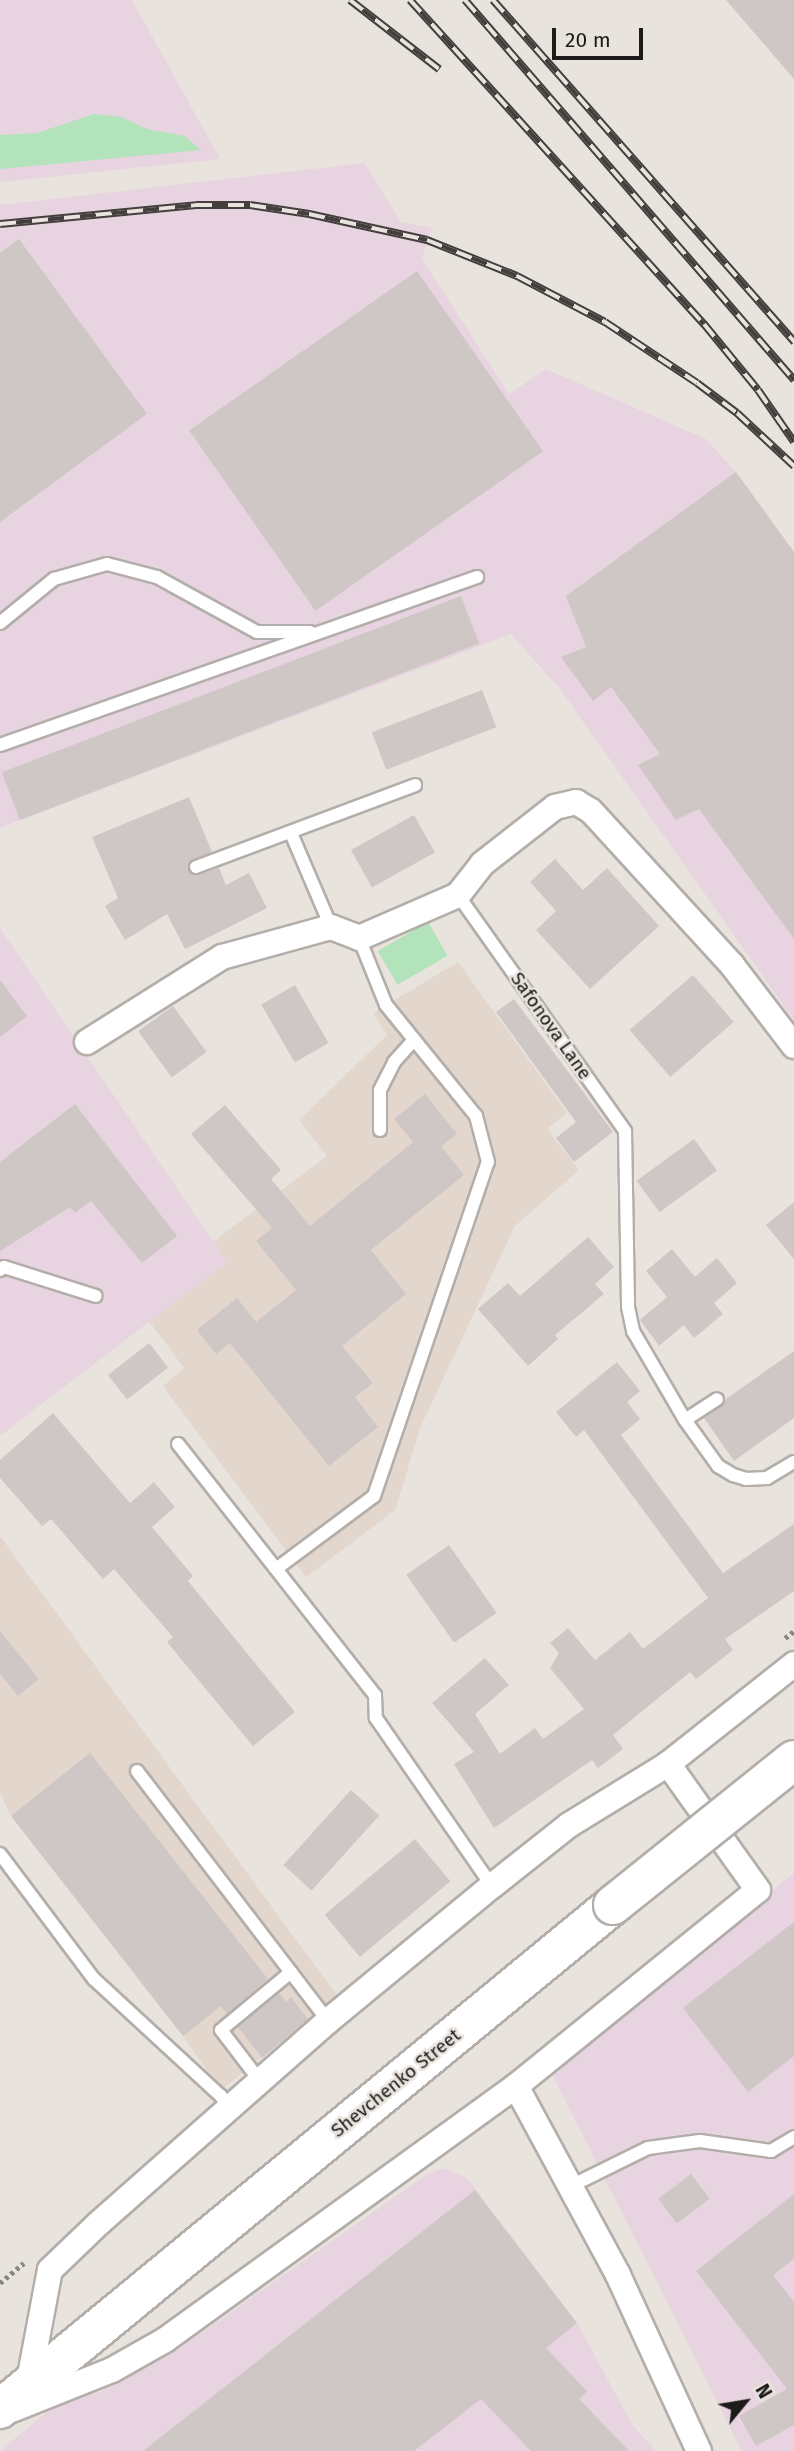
<!DOCTYPE html>
<style>
body{margin:0}
#map{position:relative;width:794px;height:2451px;overflow:hidden;background:#e9e3de;font-family:"Fira Sans",sans-serif}
div>[style]{position:absolute}
.built>*{inset:0;background:#e3d7cd}
.industrial>*{inset:0;background:#e8d3e1}
.green>*{inset:0;background:#b2e3bb;transform-origin:0 0}
.building>*{inset:0;background:#cfc7c5;transform-origin:0 0}
.path>*{height:4.5px;margin-top:-2.25px;transform-origin:0;background:repeating-linear-gradient(90deg,#8a8682 0 3.5px,transparent 0 7px)}
.roads{filter:drop-shadow(2px 0 #b3aea9) drop-shadow(-2px 0 #b3aea9) drop-shadow(0 2px #b3aea9) drop-shadow(0 -2px #b3aea9)}
.service>*{height:12px;margin:-6px;padding:0 6px;transform-origin:6px;border-radius:6px;background:#fff}
.minor>*{height:24px;margin:-12px;padding:0 12px;transform-origin:12px;border-radius:12px;background:#fff}
.trunk>*{height:38px;margin:-19px;padding:0 19px;transform-origin:19px;border-radius:19px;background:#fff}
.rail>*{height:8px;margin-top:-4px;transform-origin:0;background:repeating-linear-gradient(90deg,#e9e3de 0 16px,#423f3d 0 32px);box-sizing:border-box;border-block:2px solid #423f3d}
.bridges{filter:drop-shadow(2px 0 #b3aea9) drop-shadow(-2px 0 #b3aea9) drop-shadow(0 2px #b3aea9) drop-shadow(0 -2px #b3aea9)}
.trunk-bridge>*{height:38px;margin:-19px;padding:0 19px;transform-origin:19px;border-radius:19px;background:#fff}
span{translate:-50% -50%;white-space:nowrap;text-align:center;line-height:1.15;-webkit-text-stroke:5px #e9e3de;paint-order:stroke}
.street-label{font-size:19px;color:#1d1b19}
.north{position:absolute;left:710px;top:2367px;width:70px;height:70px;-webkit-text-stroke:5px #e9e3de;paint-order:stroke;rotate:60deg;font-size:19px;font-weight:700;line-height:28px;text-align:center;color:#1d1b19}
.north::after{content:'';display:block;margin:auto;width:24px;height:32px;background:#1d1b19;clip-path:polygon(50% 0,100% 100%,50% 72%,0 100%)}
.scale{position:absolute;left:552px;top:28px;width:91px;height:32px;box-sizing:border-box;border:4px solid #1d1b19;border-top:0;padding-left:9px;font-size:21px;line-height:24px;white-space:nowrap;color:#1d1b19;-webkit-text-stroke:5px #e9e3de;paint-order:stroke}
</style>
<div id="map">
<div class="built">
<i style="clip-path:polygon(458px 962px,567px 1113px,547px 1129px,579px 1170px,515px 1226px,421px 1426px,395px 1510px,306px 1577px,163px 1386px,184px 1368px,149px 1321px,227px 1262px,213px 1242px,327px 1156px,299px 1120px,387px 1035px,373px 1013px)"></i>
<i style="clip-path:polygon(0 1536px,338px 1997px,221px 2090px,183px 2036px,11px 1816px,0 1793px)"></i>
</div>
<div class="industrial">
<i style="clip-path:polygon(0 0,132px 0,220px 159px,0 182px)"></i>
<i style="clip-path:polygon(364px 163px,401px 222px,432px 228px,422px 259px,509px 394px,546px 369px,706px 439px,736px 472px,794px 552px,794px 1020px,560px 689px,511px 634px,0 828px,0 205px)"></i>
<i style="clip-path:polygon(0 928px,227px 1262px,0 1436px)"></i>
<i style="clip-path:polygon(794px 1873px,794px 2451px,742px 2451px,552px 2074px)"></i>
<i style="clip-path:polygon(444px 2168px,461px 2175px,470px 2182px,577px 2323px,633px 2426px,656px 2451px,0 2451px,62px 2399px,98px 2393px,170px 2355px,426px 2175px)"></i>
</div>
<div class="green">
<i style="clip-path:polygon(94px 114px,121px 117px,147px 129px,185px 136px,201px 150px,0 169px,0 135px,37px 133px)"></i>
<i style="left:428px;top:922px;width:39px;height:58px;rotate:60deg"></i>
</div>
<div class="building">
<i style="clip-path:polygon(726px 0,794px 0,794px 79px)"></i>
<i style="clip-path:polygon(19px 239px,147px 414px,0 522px,0 253px)"></i>
<i style="left:417px;top:271px;width:220px;height:278px;rotate:55deg"></i>
<i style="clip-path:polygon(736px 472px,794px 552px,794px 939px,699px 809px,676px 820px,638px 765px,660px 754px,611px 687px,593px 701px,561px 657px,586px 647px,566px 596px)"></i>
<i style="left:461px;top:596px;width:51px;height:492px;rotate:69deg"></i>
<i style="left:482px;top:690px;width:40px;height:118px;rotate:69deg"></i>
<i style="clip-path:polygon(189px 797px,212px 852px,190px 861px,188px 871px,198px 875px,219px 868px,226px 885px,249px 873px,267px 908px,185px 949px,167px 914px,125px 940px,105px 906px,118px 898px,92px 837px)"></i>
<i style="left:414px;top:815px;width:43px;height:72px;rotate:61deg"></i>
<i style="clip-path:polygon(555px 859px,583px 890px,607px 868px,659px 926px,590px 989px,536px 930px,556px 911px,530px 882px)"></i>
<i style="left:693px;top:975px;width:62px;height:84px;rotate:49deg"></i>
<i style="clip-path:polygon(0 980px,27px 1016px,0 1037px)"></i>
<i style="left:295px;top:985px;width:67px;height:39px;rotate:60deg"></i>
<i style="clip-path:polygon(514px 999px,613px 1132px,574px 1162px,556px 1138px,576px 1122px,496px 1012px)"></i>
<i style="left:173px;top:1006px;width:57px;height:43px;rotate:54deg"></i>
<i style="clip-path:polygon(425px 1094px,457px 1134px,441px 1146px,464px 1175px,371px 1250px,406px 1294px,342px 1346px,373px 1383px,355px 1397px,378px 1427px,329px 1466px,230px 1343px,216px 1354px,197px 1330px,237px 1298px,256px 1322px,296px 1290px,256px 1241px,272px 1228px,191px 1134px,225px 1105px,281px 1170px,271px 1179px,310px 1226px,413px 1142px,394px 1119px)"></i>
<i style="clip-path:polygon(75px 1104px,177px 1236px,142px 1263px,91px 1201px,75px 1213px,70px 1207px,0 1251px,0 1162px)"></i>
<i style="left:694px;top:1139px;width:39px;height:71px;rotate:54deg"></i>
<i style="clip-path:polygon(794px 1202px,794px 1259px,766px 1225px)"></i>
<i style="clip-path:polygon(588px 1237px,614px 1267px,595px 1284px,604px 1294px,555px 1335px,558px 1339px,528px 1366px,478px 1309px,508px 1283px,520px 1296px)"></i>
<i style="clip-path:polygon(672px 1249px,695px 1277px,717px 1258px,737px 1283px,714px 1303px,723px 1314px,694px 1338px,684px 1325px,659px 1346px,640px 1320px,667px 1297px,646px 1271px)"></i>
<i style="left:149px;top:1343px;width:31px;height:52px;rotate:52deg"></i>
<i style="clip-path:polygon(794px 1351px,794px 1418px,734px 1461px,704px 1418px,722px 1406px,726px 1399px)"></i>
<i style="clip-path:polygon(617px 1362px,640px 1391px,627px 1402px,640px 1419px,621px 1435px,723px 1573px,794px 1524px,794px 1591px,725px 1639px,733px 1650px,696px 1679px,690px 1672px,613px 1735px,623px 1749px,598px 1768px,592px 1760px,494px 1828px,454px 1764px,474px 1752px,432px 1703px,485px 1658px,509px 1685px,475px 1714px,500px 1754px,535px 1728px,543px 1739px,584px 1709px,550px 1668px,559px 1653px,550px 1643px,568px 1628px,595px 1660px,630px 1632px,643px 1649px,708px 1598px,584px 1430px,576px 1437px,556px 1412px)"></i>
<i style="clip-path:polygon(53px 1413px,130px 1503px,154px 1482px,175px 1507px,152px 1527px,193px 1576px,188px 1581px,295px 1712px,253px 1746px,167px 1642px,173px 1637px,114px 1569px,103px 1579px,51px 1519px,42px 1526px,0 1478px,0 1460px)"></i>
<i style="left:449px;top:1545px;width:83px;height:52px;rotate:55deg"></i>
<i style="clip-path:polygon(0 1631px,39px 1679px,18px 1696px,0 1674px)"></i>
<i style="clip-path:polygon(90px 1753px,268px 1979px,227px 2014px,221px 2006px,183px 2036px,11px 1816px)"></i>
<i style="left:351px;top:1790px;width:38px;height:101px;rotate:42deg"></i>
<i style="left:415px;top:1839px;width:55px;height:118px;rotate:50deg"></i>
<i style="clip-path:polygon(794px 1922px,794px 2056px,748px 2092px,683px 2008px)"></i>
<i style="clip-path:polygon(279px 1993px,286px 2002px,291px 1997px,308px 2019px,262px 2058px,238px 2027px)"></i>
<i style="left:691px;top:2174px;width:31px;height:41px;rotate:53deg"></i>
<i style="clip-path:polygon(475px 2190px,577px 2323px,546px 2348px,587px 2391px,579px 2399px,629px 2451px,531px 2451px,481px 2399px,414px 2451px,143px 2451px)"></i>
<i style="clip-path:polygon(794px 2194px,794px 2259px,773px 2275px,794px 2302px,794px 2425px,756px 2446px,739px 2416px,787px 2389px,696px 2271px)"></i>
</div>
<div class="path">
<i style="left:785px;top:1638px;width:11px;rotate:-38deg"></i>
<i style="left:0;top:2283px;width:31px;rotate:-40deg"></i>
</div>
<div class="roads">
<div class="service">
<i style="left:0;top:623px;width:70px;rotate:-39.2deg"></i>
<i style="left:54px;top:579px;width:55px;rotate:-15.8deg"></i>
<i style="left:107px;top:564px;width:52px;rotate:14.6deg"></i>
<i style="left:157px;top:577px;width:114px;rotate:28.8deg"></i>
<i style="left:257px;top:632px;width:53px"></i>
<i style="left:0;top:745px;width:506px;rotate:-19.4deg"></i>
<i style="left:291px;top:833px;width:102px;rotate:66.9deg"></i>
<i style="left:196px;top:867px;width:234px;rotate:-20.5deg"></i>
<i style="left:458px;top:895px;width:289px;rotate:54.7deg"></i>
<i style="left:625px;top:1131px;width:176px;rotate:89deg"></i>
<i style="left:628px;top:1307px;width:25px;rotate:78deg"></i>
<i style="left:633px;top:1331px;width:103px;rotate:59.7deg"></i>
<i style="left:685px;top:1420px;width:57px;rotate:54.3deg"></i>
<i style="left:718px;top:1466px;width:17px;rotate:31deg"></i>
<i style="left:733px;top:1475px;width:14px;rotate:17deg"></i>
<i style="left:746px;top:1479px;width:21px;rotate:-3deg"></i>
<i style="left:767px;top:1478px;width:31px;rotate:-31deg"></i>
<i style="left:380px;top:1130px;width:40px;rotate:-90deg"></i>
<i style="left:380px;top:1090px;width:31px;rotate:-63deg"></i>
<i style="left:394px;top:1062px;width:30px;rotate:-48deg"></i>
<i style="left:0;top:1270px;width:5px;rotate:-37deg"></i>
<i style="left:4px;top:1267px;width:96px;rotate:17.5deg"></i>
<i style="left:685px;top:1420px;width:38px;rotate:-33deg"></i>
<i style="left:178px;top:1444px;width:319px;rotate:51.9deg"></i>
<i style="left:375px;top:1695px;width:23px;rotate:88deg"></i>
<i style="left:376px;top:1718px;width:204px;rotate:55.4deg"></i>
<i style="left:276px;top:1569px;width:122px;rotate:-36.7deg"></i>
<i style="left:374px;top:1496px;width:353px;rotate:-71.2deg"></i>
<i style="left:488px;top:1162px;width:48px;rotate:-104.6deg"></i>
<i style="left:476px;top:1116px;width:143px;rotate:-129deg"></i>
<i style="left:386px;top:1005px;width:72px;rotate:-111.9deg"></i>
<i style="left:137px;top:1771px;width:315px;rotate:52.6deg"></i>
<i style="left:0;top:1854px;width:156px;rotate:53.1deg"></i>
<i style="left:94px;top:1979px;width:173px;rotate:42.7deg"></i>
<i style="left:221px;top:2096px;width:14px;rotate:56deg"></i>
<i style="left:260px;top:2081px;width:64px;rotate:-127.4deg"></i>
<i style="left:221px;top:2030px;width:91px;rotate:-39.6deg"></i>
<i style="left:571px;top:2186px;width:86px;rotate:-26.3deg"></i>
<i style="left:648px;top:2148px;width:52px;rotate:-7.7deg"></i>
<i style="left:700px;top:2141px;width:72px;rotate:8deg"></i>
<i style="left:771px;top:2151px;width:27px;rotate:-31deg"></i>
</div>
<div class="minor">
<i style="left:87px;top:1042px;width:160px;rotate:-32.2deg"></i>
<i style="left:222px;top:957px;width:113px;rotate:-15.4deg"></i>
<i style="left:331px;top:927px;width:30px;rotate:21deg"></i>
<i style="left:359px;top:938px;width:108px;rotate:-23.5deg"></i>
<i style="left:458px;top:895px;width:39px;rotate:-52deg"></i>
<i style="left:482px;top:864px;width:93px;rotate:-38deg"></i>
<i style="left:555px;top:807px;width:22px;rotate:-13deg"></i>
<i style="left:576px;top:802px;width:17px;rotate:31deg"></i>
<i style="left:591px;top:811px;width:209px;rotate:47.5deg"></i>
<i style="left:732px;top:965px;width:102px;rotate:52.6deg"></i>
<i style="left:516px;top:2086px;width:215px;rotate:61.6deg"></i>
<i style="left:618px;top:2275px;width:194px;rotate:65.3deg"></i>
<i style="left:28px;top:2386px;width:118px;rotate:-79.3deg"></i>
<i style="left:50px;top:2270px;width:68px;rotate:-43.8deg"></i>
<i style="left:99px;top:2223px;width:305px;rotate:-41.4deg"></i>
<i style="left:328px;top:2021px;width:212px;rotate:-39.5deg"></i>
<i style="left:492px;top:1886px;width:98px;rotate:-38.4deg"></i>
<i style="left:569px;top:1825px;width:116px;rotate:-31.6deg"></i>
<i style="left:668px;top:1764px;width:161px;rotate:-38.4deg"></i>
<i style="left:14px;top:2409px;width:105px;rotate:-21.7deg"></i>
<i style="left:112px;top:2370px;width:61px;rotate:-29.5deg"></i>
<i style="left:165px;top:2340px;width:433px;rotate:-35.9deg"></i>
<i style="left:516px;top:2086px;width:311px;rotate:-39deg"></i>
<i style="left:758px;top:1890px;width:155px;rotate:-125.5deg"></i>
</div>
<div class="trunk">
<i style="left:0;top:2409px;width:794px;rotate:-39.43deg"></i>
</div>
</div>
<div class="rail">
<i style="left:350px;top:0;width:113px;rotate:37.8deg"></i>
<i style="left:410px;top:0;width:438px;rotate:47.8deg"></i>
<i style="left:704px;top:324px;width:85px;rotate:50.7deg"></i>
<i style="left:758px;top:390px;width:63px;rotate:55.3deg"></i>
<i style="left:465px;top:0;width:503px;rotate:49.11deg"></i>
<i style="left:493px;top:0;width:456px;rotate:48.6deg"></i>
<i style="left:0;top:224px;width:197px;rotate:-5.5deg"></i>
<i style="left:196px;top:205px;width:54px"></i>
<i style="left:250px;top:205px;width:60px;rotate:8.7deg"></i>
<i style="left:309px;top:214px;width:121px;rotate:12.4deg"></i>
<i style="left:427px;top:240px;width:97px;rotate:21.8deg"></i>
<i style="left:517px;top:276px;width:99px;rotate:27.6deg"></i>
<i style="left:605px;top:322px;width:110px;rotate:33.5deg"></i>
<i style="left:697px;top:383px;width:50px;rotate:36.9deg"></i>
<i style="left:737px;top:413px;width:78px;rotate:42.9deg"></i>
</div>
<div class="bridges">
<div class="trunk-bridge">
<i style="left:613px;top:1905px;width:232px;rotate:-38.7deg"></i>
</div>
</div>
<div class="street-label">
<span style="left:551px;top:1026px;rotate:55deg">Safonova Lane</span>
<span style="left:396px;top:2083px;rotate:-39deg">Shevchenko Street</span>
</div>
<div class="north">N</div>
<div class="scale">20 m</div>
</div>
